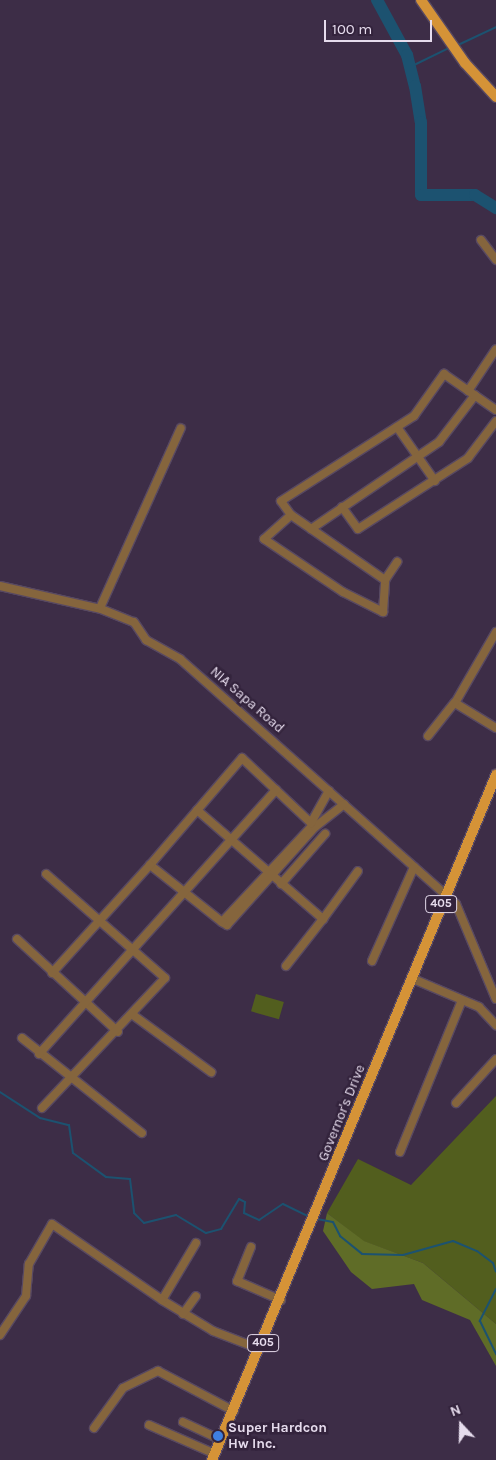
<!DOCTYPE html>
<style>
body{margin:0}
#map{position:relative;width:496px;height:1460px;overflow:hidden;background:#3d2d47;font-family:Karla,sans-serif}
div>[style]{position:absolute}
.green>*{inset:0;background:#525e1e;transform-origin:0 0}
.forest>*{inset:0;background:#5f6c27}
.stream>*{height:2px;margin:-1px;padding:0 1px;transform-origin:1px;border-radius:1px;background:#1c5270}
.river>*{height:12px;margin:-6px;padding:0 6px;transform-origin:6px;border-radius:6px;background:#1c5270}
.roads{filter:drop-shadow(1px 0 #584962) drop-shadow(-1px 0 #584962) drop-shadow(0 1px #584962) drop-shadow(0 -1px #584962)}
.minor>*{height:8px;margin:-4px;padding:0 4px;transform-origin:4px;border-radius:4px;background:#85653d}
.major>*{height:10px;margin:-5px;padding:0 5px;transform-origin:5px;border-radius:5px;background:#d59337}
.dots>*{width:14px;height:14px;translate:-50% -50%;box-sizing:border-box;border:2px solid #33233c;border-radius:50%}
span{translate:-50% -50%;white-space:nowrap;text-align:center;line-height:1.15;-webkit-text-stroke:5px #33233c;paint-order:stroke}
.shield-label span{padding:1px 4px;background:#33233c;border:1px solid;border-radius:4px;-webkit-text-stroke-width:0}
.shield-label{font-size:12px;color:#e6dced;font-weight:700}
.street-label{font-size:14px;color:#e6dced}
.poi-label{font-size:14px;color:#e6dced;font-weight:700}
.left{translate:0 -50%;text-align:left}
.north{position:absolute;left:436px;top:1400px;width:50px;height:50px;-webkit-text-stroke:4px #33233c;paint-order:stroke;rotate:339deg;font-size:14px;font-weight:700;line-height:20px;text-align:center;color:#e6dced}
.north::after{content:'';display:block;margin:auto;width:18px;height:22px;background:#e6dced;clip-path:polygon(50% 0,100% 100%,50% 72%,0 100%)}
.scale{position:absolute;left:324px;top:20px;width:108px;height:22px;box-sizing:border-box;border:2px solid #e6dced;border-top:0;padding-left:6px;font-size:15px;line-height:18px;white-space:nowrap;color:#e6dced;-webkit-text-stroke:4px #33233c;paint-order:stroke}
</style>
<div id="map">
<div class="green">
<i style="left:256px;top:994px;width:29px;height:18px;rotate:16deg"></i>
<i style="clip-path:polygon(496px 1096px,496px 1324px,423px 1263px,363px 1241px,327px 1213px,358px 1159px,411px 1185px)"></i>
</div>
<div class="forest">
<i style="clip-path:polygon(327px 1213px,364px 1241px,423px 1263px,496px 1324px,496px 1366px,470px 1320px,422px 1300px,414px 1284px,372px 1289px,351px 1272px,323px 1231px)"></i>
</div>
<div class="stream">
<i style="left:458px;top:45px;width:42px;rotate:-25.3deg"></i>
<i style="left:410px;top:67px;width:43px;rotate:-26deg"></i>
<i style="left:0;top:1092px;width:48px;rotate:33deg"></i>
<i style="left:40px;top:1118px;width:30px;rotate:14deg"></i>
<i style="left:69px;top:1125px;width:28px;rotate:82deg"></i>
<i style="left:73px;top:1153px;width:41px;rotate:36deg"></i>
<i style="left:106px;top:1177px;width:24px;rotate:5deg"></i>
<i style="left:130px;top:1179px;width:34px;rotate:83deg"></i>
<i style="left:134px;top:1213px;width:14px;rotate:45deg"></i>
<i style="left:144px;top:1223px;width:33px;rotate:-14deg"></i>
<i style="left:176px;top:1215px;width:35px;rotate:31deg"></i>
<i style="left:206px;top:1233px;width:16px;rotate:-15deg"></i>
<i style="left:221px;top:1229px;width:35px;rotate:-59deg"></i>
<i style="left:239px;top:1199px;width:7px;rotate:27deg"></i>
<i style="left:245px;top:1202px;width:11px;rotate:95deg"></i>
<i style="left:244px;top:1213px;width:17px;rotate:25deg"></i>
<i style="left:259px;top:1220px;width:29px;rotate:-34deg"></i>
<i style="left:283px;top:1204px;width:30px;rotate:26deg"></i>
<i style="left:317px;top:1219px;width:16px;rotate:11deg"></i>
<i style="left:333px;top:1222px;width:16px;rotate:63deg"></i>
<i style="left:340px;top:1236px;width:28px;rotate:39deg"></i>
<i style="left:362px;top:1254px;width:41px;rotate:1.4deg"></i>
<i style="left:403px;top:1255px;width:52px;rotate:-15.6deg"></i>
<i style="left:453px;top:1241px;width:26px;rotate:23deg"></i>
<i style="left:477px;top:1251px;width:20px;rotate:37deg"></i>
<i style="left:493px;top:1263px;width:9px;rotate:72deg"></i>
<i style="left:496px;top:1289px;width:36px;rotate:117deg"></i>
<i style="left:480px;top:1321px;width:37px;rotate:64deg"></i>
</div>
<div class="river">
<i style="left:377px;top:0;width:63px;rotate:61.4deg"></i>
<i style="left:407px;top:55px;width:32px;rotate:76deg"></i>
<i style="left:415px;top:86px;width:36px;rotate:81deg"></i>
<i style="left:421px;top:122px;width:73px;rotate:90deg"></i>
<i style="left:421px;top:195px;width:54px"></i>
<i style="left:475px;top:195px;width:25px;rotate:32deg"></i>
</div>
<div class="roads">
<div class="minor">
<i style="left:481px;top:240px;width:25px;rotate:53deg"></i>
<i style="left:468px;top:391px;width:50px;rotate:-56.3deg"></i>
<i style="left:397px;top:427px;width:66px;rotate:54.9deg"></i>
<i style="left:342px;top:507px;width:27px;rotate:54deg"></i>
<i style="left:358px;top:529px;width:131px;rotate:-32.8deg"></i>
<i style="left:468px;top:458px;width:46px;rotate:-52.9deg"></i>
<i style="left:291px;top:515px;width:36px;rotate:138deg"></i>
<i style="left:264px;top:539px;width:95px;rotate:33.9deg"></i>
<i style="left:343px;top:592px;width:45px;rotate:26.6deg"></i>
<i style="left:383px;top:612px;width:32px;rotate:-86deg"></i>
<i style="left:385px;top:580px;width:22px;rotate:-56deg"></i>
<i style="left:311px;top:529px;width:155px;rotate:-34.2deg"></i>
<i style="left:439px;top:442px;width:59px;rotate:-52.5deg"></i>
<i style="left:385px;top:580px;width:114px;rotate:-145.3deg"></i>
<i style="left:291px;top:515px;width:17px;rotate:-126deg"></i>
<i style="left:281px;top:501px;width:158px;rotate:-32.6deg"></i>
<i style="left:414px;top:416px;width:52px;rotate:-54.5deg"></i>
<i style="left:444px;top:374px;width:63px;rotate:34.7deg"></i>
<i style="left:0;top:586px;width:104px;rotate:12.8deg"></i>
<i style="left:101px;top:609px;width:35px;rotate:22deg"></i>
<i style="left:134px;top:622px;width:22px;rotate:56deg"></i>
<i style="left:146px;top:640px;width:39px;rotate:29deg"></i>
<i style="left:180px;top:659px;width:369px;rotate:41.6deg"></i>
<i style="left:456px;top:904px;width:103px;rotate:67.2deg"></i>
<i style="left:100px;top:608px;width:197px;rotate:-65.8deg"></i>
<i style="left:496px;top:632px;width:82px;rotate:120deg"></i>
<i style="left:455px;top:703px;width:48px;rotate:31.4deg"></i>
<i style="left:428px;top:736px;width:43px;rotate:-51.5deg"></i>
<i style="left:197px;top:810px;width:167px;rotate:40.9deg"></i>
<i style="left:323px;top:919px;width:59px;rotate:-53.9deg"></i>
<i style="left:313px;top:825px;width:133px;rotate:133.2deg"></i>
<i style="left:222px;top:922px;width:6px;rotate:31deg"></i>
<i style="left:227px;top:925px;width:132px;rotate:-48.1deg"></i>
<i style="left:315px;top:827px;width:37px;rotate:-38deg"></i>
<i style="left:281px;top:884px;width:67px;rotate:-48.7deg"></i>
<i style="left:222px;top:922px;width:92px;rotate:-141.6deg"></i>
<i style="left:150px;top:865px;width:141px;rotate:-49.3deg"></i>
<i style="left:242px;top:758px;width:95px;rotate:43.3deg"></i>
<i style="left:311px;top:823px;width:37px;rotate:-61deg"></i>
<i style="left:17px;top:939px;width:137px;rotate:42.6deg"></i>
<i style="left:372px;top:961px;width:103px;rotate:-65.9deg"></i>
<i style="left:286px;top:966px;width:60px;rotate:-51.8deg"></i>
<i style="left:52px;top:973px;width:146px;rotate:-47.8deg"></i>
<i style="left:411px;top:978px;width:74px;rotate:23.1deg"></i>
<i style="left:479px;top:1007px;width:25px;rotate:47deg"></i>
<i style="left:133px;top:1015px;width:97px;rotate:36.2deg"></i>
<i style="left:22px;top:1038px;width:153px;rotate:38.4deg"></i>
<i style="left:39px;top:1054px;width:355px;rotate:-48.1deg"></i>
<i style="left:456px;top:1103px;width:59px;rotate:-47.7deg"></i>
<i style="left:42px;top:1108px;width:179px;rotate:-46.6deg"></i>
<i style="left:165px;top:978px;width:158px;rotate:-138.8deg"></i>
<i style="left:400px;top:1152px;width:164px;rotate:-67.8deg"></i>
<i style="left:196px;top:1243px;width:66px;rotate:120.8deg"></i>
<i style="left:162px;top:1300px;width:60px;rotate:31.3deg"></i>
<i style="left:213px;top:1331px;width:50px;rotate:21deg"></i>
<i style="left:251px;top:1247px;width:37px;rotate:112deg"></i>
<i style="left:237px;top:1281px;width:48px;rotate:23.4deg"></i>
<i style="left:183px;top:1314px;width:22px;rotate:-54deg"></i>
<i style="left:0;top:1335px;width:47px;rotate:-56.3deg"></i>
<i style="left:26px;top:1296px;width:32px;rotate:-85deg"></i>
<i style="left:29px;top:1264px;width:46px;rotate:-60.1deg"></i>
<i style="left:52px;top:1224px;width:134px;rotate:34.6deg"></i>
<i style="left:183px;top:1422px;width:42px;rotate:25.3deg"></i>
<i style="left:149px;top:1425px;width:72px;rotate:23.7deg"></i>
<i style="left:94px;top:1428px;width:49px;rotate:-54.1deg"></i>
<i style="left:123px;top:1388px;width:39px;rotate:-26deg"></i>
<i style="left:158px;top:1371px;width:86px;rotate:27.8deg"></i>
</div>
<div class="major">
<i style="left:421px;top:0;width:77px;rotate:55.1deg"></i>
<i style="left:465px;top:63px;width:46px;rotate:47.6deg"></i>
<i style="left:212px;top:1460px;width:742px;rotate:-67.48deg"></i>
</div>
</div>
<div class="dots">
<i style="left:218px;top:1436px;background:#3f7fe0"></i>
</div>
<div class="shield-label">
<span style="left:441px;top:904px">405</span>
<span style="left:263px;top:1343px">405</span>
</div>
<div class="street-label">
<span style="left:247px;top:700px;rotate:41deg">NIA Sapa Road</span>
<span style="left:342px;top:1113px;rotate:-68deg">Governor's Drive</span>
</div>
<div class="poi-label">
<span class="left" style="left:228px;top:1436px">Super Hardcon<br>Hw Inc.</span>
</div>
<div class="north">N</div>
<div class="scale">100 m</div>
</div>
